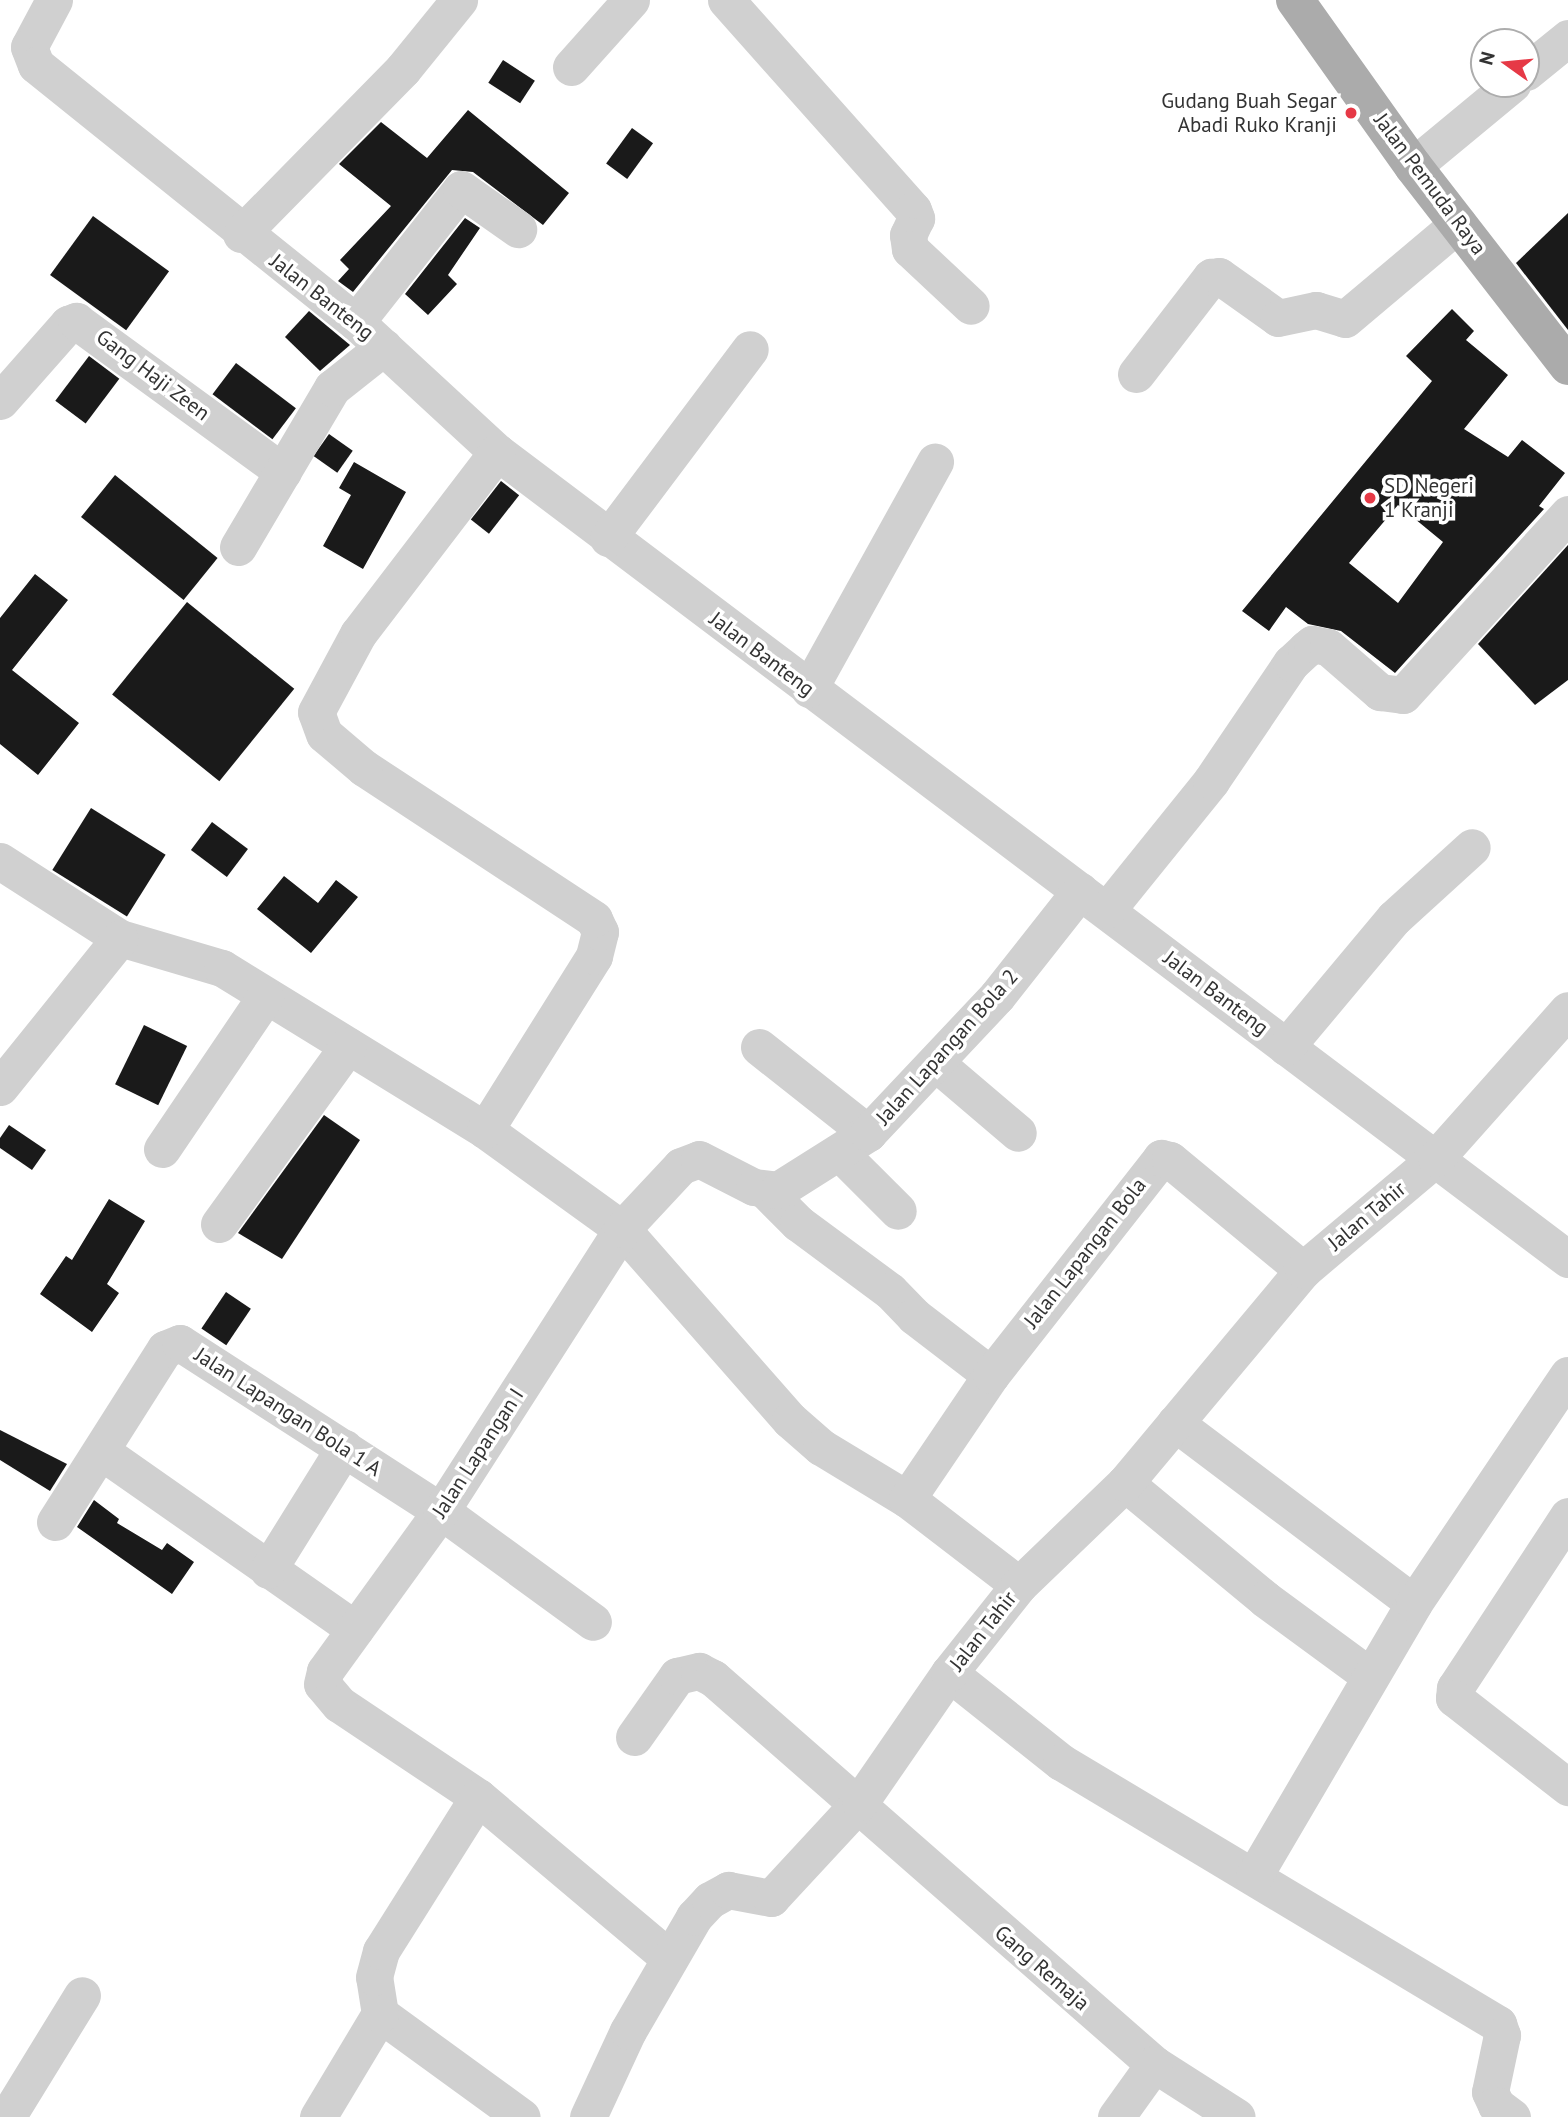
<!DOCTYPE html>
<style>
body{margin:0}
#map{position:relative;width:1568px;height:2117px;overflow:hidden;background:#fff;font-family:"PT Sans",sans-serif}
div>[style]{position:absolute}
.building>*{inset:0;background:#1a1a1a;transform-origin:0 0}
.street>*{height:37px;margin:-18.5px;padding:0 18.5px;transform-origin:18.5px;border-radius:18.5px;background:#d0d0d0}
.primary>*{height:38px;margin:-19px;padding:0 19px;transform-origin:19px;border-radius:19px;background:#ababab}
.dots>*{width:19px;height:19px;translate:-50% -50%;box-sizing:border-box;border:4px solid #fff;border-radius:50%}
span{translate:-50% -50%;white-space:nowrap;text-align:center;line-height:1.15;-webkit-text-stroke:7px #fff;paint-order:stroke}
.poi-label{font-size:21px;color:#333}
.right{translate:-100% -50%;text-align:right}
.left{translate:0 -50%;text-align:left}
.street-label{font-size:21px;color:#333}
.north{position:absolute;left:1470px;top:28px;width:70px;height:70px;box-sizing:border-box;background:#fff;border:2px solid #adadad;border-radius:50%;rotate:285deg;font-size:19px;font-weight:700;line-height:28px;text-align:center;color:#333}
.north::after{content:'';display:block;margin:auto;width:24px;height:32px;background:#e63946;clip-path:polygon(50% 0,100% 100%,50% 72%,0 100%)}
</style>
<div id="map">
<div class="building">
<i style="left:503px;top:60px;width:38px;height:27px;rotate:33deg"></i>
<i style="clip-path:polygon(468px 110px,569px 193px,543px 225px,473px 172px,452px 170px,353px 292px,338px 281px,349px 269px,340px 260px,391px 206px,339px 164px,381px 122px,427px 158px)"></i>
<i style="left:632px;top:128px;width:26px;height:44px;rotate:36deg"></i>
<i style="clip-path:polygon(1568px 213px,1568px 330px,1516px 263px)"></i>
<i style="left:93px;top:216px;width:94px;height:73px;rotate:36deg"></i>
<i style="clip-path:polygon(465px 218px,480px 228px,448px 275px,457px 284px,428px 315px,405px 294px)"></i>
<i style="clip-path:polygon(evenodd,1452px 309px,1474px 331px,1466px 340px,1508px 375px,1464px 429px,1508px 457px,1522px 440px,1565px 473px,1539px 506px,1544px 509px,1395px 673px,1341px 631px,1308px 624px,1286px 607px,1269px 631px,1242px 611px,1432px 381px,1406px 356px,1452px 309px,1398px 505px,1443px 542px,1398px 603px,1349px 563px,1398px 505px)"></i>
<i style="clip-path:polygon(309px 311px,350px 345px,320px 371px,285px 337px)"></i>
<i style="left:89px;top:356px;width:38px;height:56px;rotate:37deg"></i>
<i style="left:236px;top:363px;width:75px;height:39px;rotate:37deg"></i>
<i style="left:329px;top:434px;width:29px;height:27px;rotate:35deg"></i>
<i style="clip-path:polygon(354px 462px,406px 492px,363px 569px,323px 546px,351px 495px,339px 488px)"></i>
<i style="left:115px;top:475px;width:132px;height:54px;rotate:39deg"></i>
<i style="left:501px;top:481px;width:23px;height:49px;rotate:38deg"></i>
<i style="clip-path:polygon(1568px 545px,1568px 680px,1535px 705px,1478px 644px)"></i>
<i style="clip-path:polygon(35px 574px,68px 600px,12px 670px,79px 723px,38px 775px,0 744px,0 618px)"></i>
<i style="left:187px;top:602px;width:138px;height:119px;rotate:39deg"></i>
<i style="left:91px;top:808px;width:88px;height:73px;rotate:32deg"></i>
<i style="left:212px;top:822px;width:45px;height:35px;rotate:37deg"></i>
<i style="clip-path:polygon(284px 876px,318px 903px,336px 880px,358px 897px,311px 953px,257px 909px)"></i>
<i style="left:144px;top:1025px;width:48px;height:66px;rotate:26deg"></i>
<i style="clip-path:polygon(324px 1115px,360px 1140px,282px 1259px,238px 1233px)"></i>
<i style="clip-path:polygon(9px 1125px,46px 1150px,32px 1170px,0 1148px,0 1138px)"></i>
<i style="clip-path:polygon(109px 1199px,145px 1221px,107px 1284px,119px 1293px,92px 1332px,40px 1294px,66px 1256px,72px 1260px)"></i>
<i style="left:226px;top:1292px;width:30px;height:44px;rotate:34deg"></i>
<i style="clip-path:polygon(0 1430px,67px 1464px,50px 1491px,0 1460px)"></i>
<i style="clip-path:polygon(94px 1500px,119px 1519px,117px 1523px,162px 1550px,167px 1543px,194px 1562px,172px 1594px,77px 1527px)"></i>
</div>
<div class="street">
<i style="left:54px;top:0;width:53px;rotate:118deg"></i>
<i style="left:29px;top:47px;width:19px;rotate:69deg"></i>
<i style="left:36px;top:65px;width:410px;rotate:38.8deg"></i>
<i style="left:356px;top:322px;width:192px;rotate:42.7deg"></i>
<i style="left:497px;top:452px;width:1341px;rotate:37deg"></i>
<i style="left:726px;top:0;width:281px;rotate:48.3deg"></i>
<i style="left:913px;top:210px;width:9px;rotate:69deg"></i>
<i style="left:916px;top:218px;width:19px;rotate:115deg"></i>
<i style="left:908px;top:235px;width:14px;rotate:82deg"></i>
<i style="left:910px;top:249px;width:83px;rotate:43.1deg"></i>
<i style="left:571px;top:67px;width:90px;rotate:-48.2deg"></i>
<i style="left:1526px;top:72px;width:54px;rotate:-39deg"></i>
<i style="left:1413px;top:166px;width:129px;rotate:-39.6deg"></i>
<i style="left:241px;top:234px;width:231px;rotate:-45.5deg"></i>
<i style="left:403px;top:69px;width:89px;rotate:-50.9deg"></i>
<i style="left:356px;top:322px;width:169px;rotate:-51.7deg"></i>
<i style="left:461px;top:189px;width:70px;rotate:35.1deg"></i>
<i style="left:1136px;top:374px;width:123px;rotate:-52.3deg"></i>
<i style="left:1211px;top:277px;width:8px;rotate:-7deg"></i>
<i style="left:1219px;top:276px;width:72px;rotate:35.4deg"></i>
<i style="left:1278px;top:318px;width:39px;rotate:-12deg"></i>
<i style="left:1316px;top:310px;width:30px;rotate:17deg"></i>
<i style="left:1345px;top:319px;width:148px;rotate:-40.1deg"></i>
<i style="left:0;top:401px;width:103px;rotate:-48.6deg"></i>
<i style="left:68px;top:324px;width:9px;rotate:-21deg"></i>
<i style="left:76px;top:321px;width:256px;rotate:36.1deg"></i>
<i style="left:608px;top:538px;width:236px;rotate:-53.1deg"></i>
<i style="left:238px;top:547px;width:185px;rotate:-59.4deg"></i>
<i style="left:332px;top:388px;width:66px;rotate:-38.3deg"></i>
<i style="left:809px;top:689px;width:260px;rotate:-61deg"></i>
<i style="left:0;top:861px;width:143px;rotate:32.7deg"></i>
<i style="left:120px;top:938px;width:106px;rotate:16.4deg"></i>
<i style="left:222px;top:968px;width:309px;rotate:31.6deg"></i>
<i style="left:485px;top:1130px;width:169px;rotate:35.9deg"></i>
<i style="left:622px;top:1229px;width:254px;rotate:48.7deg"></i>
<i style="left:790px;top:1420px;width:41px;rotate:41.1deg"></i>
<i style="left:821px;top:1447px;width:100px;rotate:31.2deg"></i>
<i style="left:907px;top:1499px;width:141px;rotate:37.5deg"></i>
<i style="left:1107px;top:910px;width:166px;rotate:-51.1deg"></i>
<i style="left:1211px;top:781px;width:143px;rotate:-55.9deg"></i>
<i style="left:1291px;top:663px;width:21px;rotate:-43deg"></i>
<i style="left:1306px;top:649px;width:8px;rotate:-40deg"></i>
<i style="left:1312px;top:644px;width:16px;rotate:11deg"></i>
<i style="left:1328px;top:647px;width:69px;rotate:40.9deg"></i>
<i style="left:1380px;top:692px;width:23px;rotate:7deg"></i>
<i style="left:1403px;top:695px;width:245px;rotate:-47.6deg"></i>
<i style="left:759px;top:1047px;width:139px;rotate:38.3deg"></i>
<i style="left:1286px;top:1047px;width:168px;rotate:-50.1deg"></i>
<i style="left:1394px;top:918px;width:105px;rotate:-42.3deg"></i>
<i style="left:937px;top:1064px;width:106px;rotate:40.4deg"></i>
<i style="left:0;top:1087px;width:191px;rotate:-51.2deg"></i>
<i style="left:485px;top:1130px;width:205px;rotate:-57.9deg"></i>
<i style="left:594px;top:956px;width:25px;rotate:-76deg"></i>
<i style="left:600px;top:932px;width:14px;rotate:-115deg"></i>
<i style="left:594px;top:919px;width:275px;rotate:-146.7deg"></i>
<i style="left:364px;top:768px;width:52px;rotate:-139.6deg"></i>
<i style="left:324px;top:734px;width:23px;rotate:-110deg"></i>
<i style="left:316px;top:712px;width:89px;rotate:-61.7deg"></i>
<i style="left:358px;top:634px;width:229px;rotate:-52.6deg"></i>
<i style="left:162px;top:1149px;width:184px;rotate:-55.9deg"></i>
<i style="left:839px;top:1152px;width:83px;rotate:45deg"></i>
<i style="left:767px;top:1192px;width:44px;rotate:45deg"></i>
<i style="left:798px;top:1223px;width:114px;rotate:36.5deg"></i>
<i style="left:890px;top:1291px;width:35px;rotate:46deg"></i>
<i style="left:914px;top:1316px;width:97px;rotate:37.5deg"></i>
<i style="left:219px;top:1224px;width:220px;rotate:-54.1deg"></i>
<i style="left:1175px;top:1423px;width:299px;rotate:37deg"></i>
<i style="left:102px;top:1452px;width:309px;rotate:35deg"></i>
<i style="left:1125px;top:1483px;width:182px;rotate:39.6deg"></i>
<i style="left:1265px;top:1599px;width:130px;rotate:36.3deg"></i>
<i style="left:907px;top:1499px;width:150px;rotate:-55.9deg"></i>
<i style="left:991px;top:1375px;width:276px;rotate:-51.9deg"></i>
<i style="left:1161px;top:1158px;width:9px;rotate:13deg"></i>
<i style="left:1170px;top:1160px;width:173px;rotate:39.6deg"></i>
<i style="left:1568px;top:1516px;width:206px;rotate:123.3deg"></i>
<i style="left:1455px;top:1688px;width:10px;rotate:96deg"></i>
<i style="left:1454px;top:1698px;width:145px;rotate:38deg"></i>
<i style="left:55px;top:1522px;width:205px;rotate:-57.6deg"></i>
<i style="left:165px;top:1349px;width:16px;rotate:-22deg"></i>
<i style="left:180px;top:1343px;width:310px;rotate:32.8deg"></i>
<i style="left:441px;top:1511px;width:188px;rotate:36.1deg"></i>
<i style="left:268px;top:1570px;width:144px;rotate:-58.1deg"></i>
<i style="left:949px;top:1673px;width:143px;rotate:38.5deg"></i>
<i style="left:1061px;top:1762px;width:510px;rotate:30.94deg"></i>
<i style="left:1498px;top:2024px;width:12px;rotate:70deg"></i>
<i style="left:1502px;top:2035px;width:58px;rotate:101.9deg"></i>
<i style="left:1490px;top:2092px;width:14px;rotate:65deg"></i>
<i style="left:1496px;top:2105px;width:20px;rotate:37deg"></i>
<i style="left:634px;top:1737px;width:75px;rotate:-54.8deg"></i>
<i style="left:677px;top:1676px;width:23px;rotate:-13deg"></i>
<i style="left:699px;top:1671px;width:16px;rotate:27deg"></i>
<i style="left:713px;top:1678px;width:586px;rotate:41.2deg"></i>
<i style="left:1154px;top:2064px;width:98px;rotate:32.6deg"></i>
<i style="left:1254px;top:1876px;width:316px;rotate:-59.6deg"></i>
<i style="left:1414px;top:1603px;width:275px;rotate:-56deg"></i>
<i style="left:668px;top:1957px;width:248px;rotate:-139.9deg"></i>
<i style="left:478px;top:1797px;width:167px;rotate:-146.2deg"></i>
<i style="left:339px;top:1704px;width:26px;rotate:-130deg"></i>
<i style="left:322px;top:1684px;width:13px;rotate:-77deg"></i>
<i style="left:325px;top:1671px;width:198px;rotate:-54.1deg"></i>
<i style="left:441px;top:1511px;width:335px;rotate:-57.3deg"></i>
<i style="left:622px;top:1229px;width:86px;rotate:-46.9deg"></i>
<i style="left:681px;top:1166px;width:19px;rotate:-21deg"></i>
<i style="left:699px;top:1159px;width:62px;rotate:27deg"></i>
<i style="left:754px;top:1187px;width:24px;rotate:7deg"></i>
<i style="left:778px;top:1190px;width:107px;rotate:-32.3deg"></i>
<i style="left:868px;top:1133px;width:188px;rotate:-46.7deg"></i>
<i style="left:997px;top:996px;width:134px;rotate:-51.7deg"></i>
<i style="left:380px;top:2014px;width:175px;rotate:36deg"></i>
<i style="left:7px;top:2117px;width:143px;rotate:-58.4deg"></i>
<i style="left:318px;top:2117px;width:120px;rotate:-59deg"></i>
<i style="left:380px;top:2014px;width:37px;rotate:-99deg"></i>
<i style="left:374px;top:1977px;width:27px;rotate:-75deg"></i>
<i style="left:381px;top:1951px;width:182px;rotate:-57.8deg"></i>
<i style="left:588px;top:2117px;width:95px;rotate:-65.1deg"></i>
<i style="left:628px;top:2031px;width:132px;rotate:-59.9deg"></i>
<i style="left:694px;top:1917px;width:23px;rotate:-47deg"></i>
<i style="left:710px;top:1900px;width:21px;rotate:-29deg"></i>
<i style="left:728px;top:1890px;width:44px;rotate:10.5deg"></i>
<i style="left:771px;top:1898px;width:131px;rotate:-47.2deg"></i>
<i style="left:860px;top:1802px;width:157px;rotate:-55.4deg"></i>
<i style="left:949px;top:1673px;width:112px;rotate:-51.5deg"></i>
<i style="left:1019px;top:1585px;width:147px;rotate:-43.9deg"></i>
<i style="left:1125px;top:1483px;width:278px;rotate:-50.1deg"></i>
<i style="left:1303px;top:1270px;width:174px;rotate:-40.1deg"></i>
<i style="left:1436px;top:1158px;width:198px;rotate:-48.3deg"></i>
<i style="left:1116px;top:2117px;width:65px;rotate:-54.4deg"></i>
</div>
<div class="primary">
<i style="left:1295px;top:0;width:204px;rotate:54.6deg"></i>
<i style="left:1413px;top:166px;width:253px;rotate:52.2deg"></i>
</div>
<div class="dots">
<i style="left:1351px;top:113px;background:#e63946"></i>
<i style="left:1370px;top:498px;background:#e63946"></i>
</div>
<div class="poi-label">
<span class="right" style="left:1337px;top:113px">Gudang Buah Segar<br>Abadi Ruko Kranji</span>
<span class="left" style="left:1384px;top:498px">SD Negeri<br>1 Kranji</span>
</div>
<div class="street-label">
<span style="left:1430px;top:184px;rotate:53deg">Jalan Pemuda Raya</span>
<span style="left:322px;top:297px;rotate:38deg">Jalan Banteng</span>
<span style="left:153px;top:375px;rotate:37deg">Gang Haji Zeen</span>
<span style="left:762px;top:654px;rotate:37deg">Jalan Banteng</span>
<span style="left:1216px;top:993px;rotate:37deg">Jalan Banteng</span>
<span style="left:947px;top:1047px;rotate:-48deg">Jalan Lapangan Bola 2</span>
<span style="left:1367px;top:1216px;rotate:-40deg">Jalan Tahir</span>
<span style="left:1085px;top:1253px;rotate:-52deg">Jalan Lapangan Bola</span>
<span style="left:288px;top:1412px;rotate:33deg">Jalan Lapangan Bola 1 A</span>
<span style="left:478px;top:1453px;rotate:-57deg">Jalan Lapangan I</span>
<span style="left:983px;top:1631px;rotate:-52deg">Jalan Tahir</span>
<span style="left:1042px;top:1968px;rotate:41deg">Gang Remaja</span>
</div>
<div class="north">N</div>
</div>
